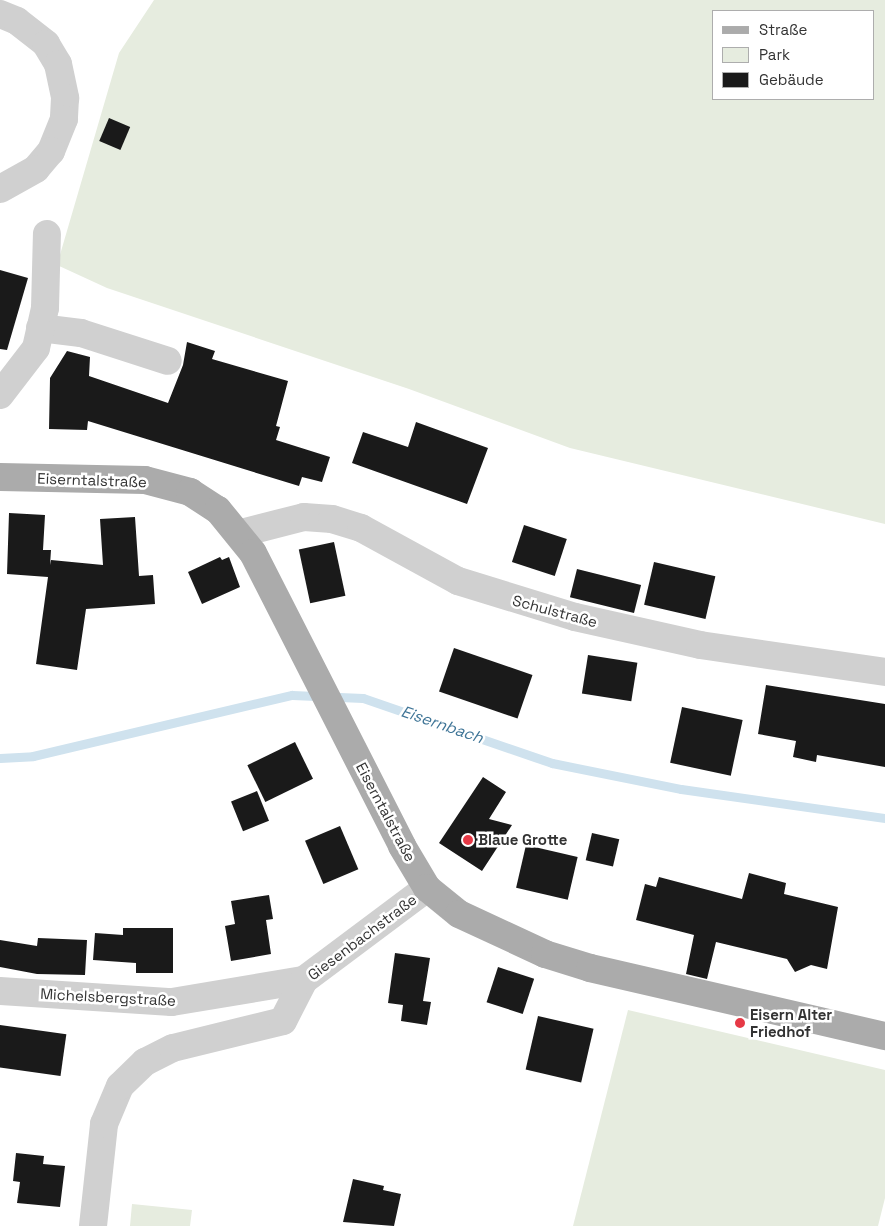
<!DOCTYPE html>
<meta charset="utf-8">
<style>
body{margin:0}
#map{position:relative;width:885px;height:1226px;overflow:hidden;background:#fff;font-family:"Space Grotesk",sans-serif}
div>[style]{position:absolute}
.green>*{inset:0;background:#e6ecdf}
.stream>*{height:9px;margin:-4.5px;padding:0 4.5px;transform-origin:4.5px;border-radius:4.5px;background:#cfe2ee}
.building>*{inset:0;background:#1a1a1a;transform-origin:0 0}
.minor>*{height:28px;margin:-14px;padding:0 14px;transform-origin:14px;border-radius:14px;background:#d0d0d0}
.major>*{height:28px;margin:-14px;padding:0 14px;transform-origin:14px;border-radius:14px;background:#ababab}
.dots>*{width:14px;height:14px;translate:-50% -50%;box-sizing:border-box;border:2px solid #fff;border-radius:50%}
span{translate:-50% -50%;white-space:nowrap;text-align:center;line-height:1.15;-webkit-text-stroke:5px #fff;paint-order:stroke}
.street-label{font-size:15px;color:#333}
.poi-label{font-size:15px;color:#333;font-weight:700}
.left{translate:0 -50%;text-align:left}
.water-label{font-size:16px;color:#3f7597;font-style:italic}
.legend{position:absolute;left:712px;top:10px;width:162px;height:90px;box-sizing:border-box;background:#fff;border:1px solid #adadad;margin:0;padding:6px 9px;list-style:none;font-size:15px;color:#333}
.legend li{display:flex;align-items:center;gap:10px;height:25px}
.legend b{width:25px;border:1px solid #adadad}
</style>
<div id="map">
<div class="green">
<i style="clip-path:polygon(evenodd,154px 0,885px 0,885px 524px,570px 448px,409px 389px,107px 288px,57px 265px,119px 53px,154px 0,714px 11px,874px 11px,874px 99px,714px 99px,714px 11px)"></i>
<i style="clip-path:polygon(628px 1010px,885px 1070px,885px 1198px,878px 1226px,573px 1226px)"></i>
<i style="clip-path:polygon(132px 1204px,192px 1210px,190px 1226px,130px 1226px)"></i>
</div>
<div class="stream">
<i style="left:0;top:758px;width:33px;rotate:-3deg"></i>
<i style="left:33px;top:756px;width:266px;rotate:-13.3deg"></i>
<i style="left:292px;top:695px;width:71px;rotate:2.4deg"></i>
<i style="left:363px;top:698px;width:200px;rotate:19deg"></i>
<i style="left:552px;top:763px;width:132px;rotate:11.4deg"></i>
<i style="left:681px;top:789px;width:206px;rotate:8.1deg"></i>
</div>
<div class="building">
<i style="left:109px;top:118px;width:23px;height:25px;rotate:23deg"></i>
<i style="clip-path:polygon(0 270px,28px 278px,7px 350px,0 349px)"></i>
<i style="clip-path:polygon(187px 342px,215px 351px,212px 359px,288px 381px,276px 426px,280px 427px,276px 440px,330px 457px,322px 482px,302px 477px,299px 486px,88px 421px,87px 430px,49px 429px,50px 378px,67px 351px,90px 357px,89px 376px,168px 403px,183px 365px)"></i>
<i style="clip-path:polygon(416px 422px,488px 448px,467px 504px,352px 463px,363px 432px,408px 447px)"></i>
<i style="clip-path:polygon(9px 513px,45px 515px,43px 550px,51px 550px,50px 565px,51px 560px,103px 565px,100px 519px,135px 517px,139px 576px,153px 575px,155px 604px,86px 609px,77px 670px,36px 664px,48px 577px,7px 574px)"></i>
<i style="left:524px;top:525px;width:45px;height:39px;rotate:18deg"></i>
<i style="left:334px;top:542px;width:55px;height:36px;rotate:78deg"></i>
<i style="clip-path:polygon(220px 557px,222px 560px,229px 557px,240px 587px,202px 604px,188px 572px)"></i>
<i style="left:654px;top:562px;width:63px;height:44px;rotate:13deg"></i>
<i style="left:577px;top:569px;width:66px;height:29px;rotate:14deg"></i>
<i style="left:454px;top:648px;width:83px;height:46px;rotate:19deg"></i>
<i style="left:588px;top:655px;width:50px;height:39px;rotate:9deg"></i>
<i style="clip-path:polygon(766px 685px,885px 704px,885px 767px,817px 755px,816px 762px,793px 757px,796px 741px,758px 734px)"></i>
<i style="left:682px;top:707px;width:62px;height:57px;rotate:12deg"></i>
<i style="left:295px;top:742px;width:41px;height:53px;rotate:64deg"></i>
<i style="clip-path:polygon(483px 777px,506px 792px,489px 819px,512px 825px,482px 871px,439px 843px)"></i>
<i style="left:257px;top:791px;width:32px;height:28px;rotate:68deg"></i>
<i style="left:340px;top:826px;width:47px;height:38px;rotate:67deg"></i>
<i style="left:592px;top:833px;width:28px;height:28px;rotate:13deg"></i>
<i style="left:526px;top:845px;width:53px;height:44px;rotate:13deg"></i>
<i style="clip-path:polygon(749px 873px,786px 883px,784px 894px,838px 907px,827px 969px,811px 965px,795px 972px,787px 959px,716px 942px,707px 979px,686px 974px,694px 935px,636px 920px,645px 884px,656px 887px,659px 877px,742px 899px)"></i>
<i style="clip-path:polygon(269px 895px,273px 919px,266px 920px,271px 954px,231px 961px,225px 926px,235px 924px,231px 901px)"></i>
<i style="clip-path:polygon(123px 928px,173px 928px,173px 973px,136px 973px,136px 963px,93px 960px,95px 933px,123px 935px)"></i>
<i style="clip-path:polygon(38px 938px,87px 940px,85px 975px,37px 974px,0 967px,0 940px,37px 946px)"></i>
<i style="clip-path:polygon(395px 953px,430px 958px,423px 1001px,431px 1002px,427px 1025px,401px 1021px,403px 1005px,388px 1003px)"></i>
<i style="left:498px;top:967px;width:38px;height:37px;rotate:18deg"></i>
<i style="left:538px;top:1016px;width:57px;height:55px;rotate:13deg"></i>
<i style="left:0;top:1025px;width:67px;height:42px;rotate:8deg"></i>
<i style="clip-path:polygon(16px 1153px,44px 1156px,43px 1164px,65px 1166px,60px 1207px,17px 1203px,20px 1182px,13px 1181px)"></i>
<i style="clip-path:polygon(353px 1179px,384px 1186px,383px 1190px,401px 1194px,394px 1226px,343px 1222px)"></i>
</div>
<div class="minor">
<i style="left:0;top:14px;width:18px;rotate:22deg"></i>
<i style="left:17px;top:21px;width:37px;rotate:38deg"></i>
<i style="left:46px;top:44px;width:23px;rotate:59deg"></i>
<i style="left:58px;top:64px;width:35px;rotate:78deg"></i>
<i style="left:65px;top:98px;width:21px;rotate:93deg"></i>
<i style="left:64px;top:119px;width:35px;rotate:112deg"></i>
<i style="left:51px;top:151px;width:23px;rotate:130deg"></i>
<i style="left:36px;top:169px;width:41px;rotate:150.9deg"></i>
<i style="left:40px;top:328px;width:41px;rotate:7deg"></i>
<i style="left:81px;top:333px;width:91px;rotate:17.8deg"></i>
<i style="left:0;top:395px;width:59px;rotate:-52.5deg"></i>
<i style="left:36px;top:348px;width:41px;rotate:-77.3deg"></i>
<i style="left:45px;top:308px;width:74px;rotate:-88.5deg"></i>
<i style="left:241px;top:533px;width:65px;rotate:-14.3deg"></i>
<i style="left:304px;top:517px;width:28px;rotate:4deg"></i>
<i style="left:332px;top:519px;width:30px;rotate:17deg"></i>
<i style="left:361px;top:528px;width:111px;rotate:28.7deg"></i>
<i style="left:458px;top:581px;width:122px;rotate:17.1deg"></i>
<i style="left:575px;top:617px;width:128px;rotate:12.6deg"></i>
<i style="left:700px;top:645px;width:187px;rotate:8.3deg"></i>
<i style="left:0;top:991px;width:172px;rotate:3.7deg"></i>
<i style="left:172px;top:1002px;width:134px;rotate:-9.5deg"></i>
<i style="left:93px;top:1226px;width:103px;rotate:-83.8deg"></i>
<i style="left:104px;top:1124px;width:41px;rotate:-67.2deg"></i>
<i style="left:120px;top:1086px;width:35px;rotate:-44deg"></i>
<i style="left:145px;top:1062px;width:31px;rotate:-27deg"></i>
<i style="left:173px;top:1048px;width:113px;rotate:-13.8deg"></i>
<i style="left:283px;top:1021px;width:46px;rotate:-62.9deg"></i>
<i style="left:304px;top:980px;width:154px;rotate:-36.8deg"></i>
</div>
<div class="major">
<i style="left:0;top:477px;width:145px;rotate:1.2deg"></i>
<i style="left:145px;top:480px;width:47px;rotate:14.9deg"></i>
<i style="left:190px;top:492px;width:33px;rotate:33deg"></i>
<i style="left:218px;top:510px;width:55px;rotate:50.9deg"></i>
<i style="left:253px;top:553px;width:329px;rotate:63deg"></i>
<i style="left:402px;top:846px;width:49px;rotate:59.2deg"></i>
<i style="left:427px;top:888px;width:41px;rotate:39.1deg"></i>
<i style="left:459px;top:914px;width:95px;rotate:24.9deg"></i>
<i style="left:545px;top:954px;width:47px;rotate:17.3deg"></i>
<i style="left:590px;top:968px;width:303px;rotate:13deg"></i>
</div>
<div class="dots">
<i style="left:468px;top:840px;background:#e63946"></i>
<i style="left:740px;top:1023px;background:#e63946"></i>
</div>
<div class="street-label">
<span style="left:92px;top:480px;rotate:2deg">Eiserntalstraße</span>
<span style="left:555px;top:611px;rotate:15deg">Schulstraße</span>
<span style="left:386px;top:812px;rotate:62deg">Eiserntalstraße</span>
<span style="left:362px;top:937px;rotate:-37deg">Giesenbachstraße</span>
<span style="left:108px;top:997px;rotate:3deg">Michelsbergstraße</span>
</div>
<div class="poi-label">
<span class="left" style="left:478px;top:840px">Blaue Grotte</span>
<span class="left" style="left:750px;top:1023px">Eisern Alter<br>Friedhof</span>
</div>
<div class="water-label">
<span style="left:442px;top:725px;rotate:19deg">Eisernbach</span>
</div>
<ul class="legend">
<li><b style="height:6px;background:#ababab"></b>Straße</li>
<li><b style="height:14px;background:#e6ecdf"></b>Park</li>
<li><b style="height:14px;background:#1a1a1a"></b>Gebäude</li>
</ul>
</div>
